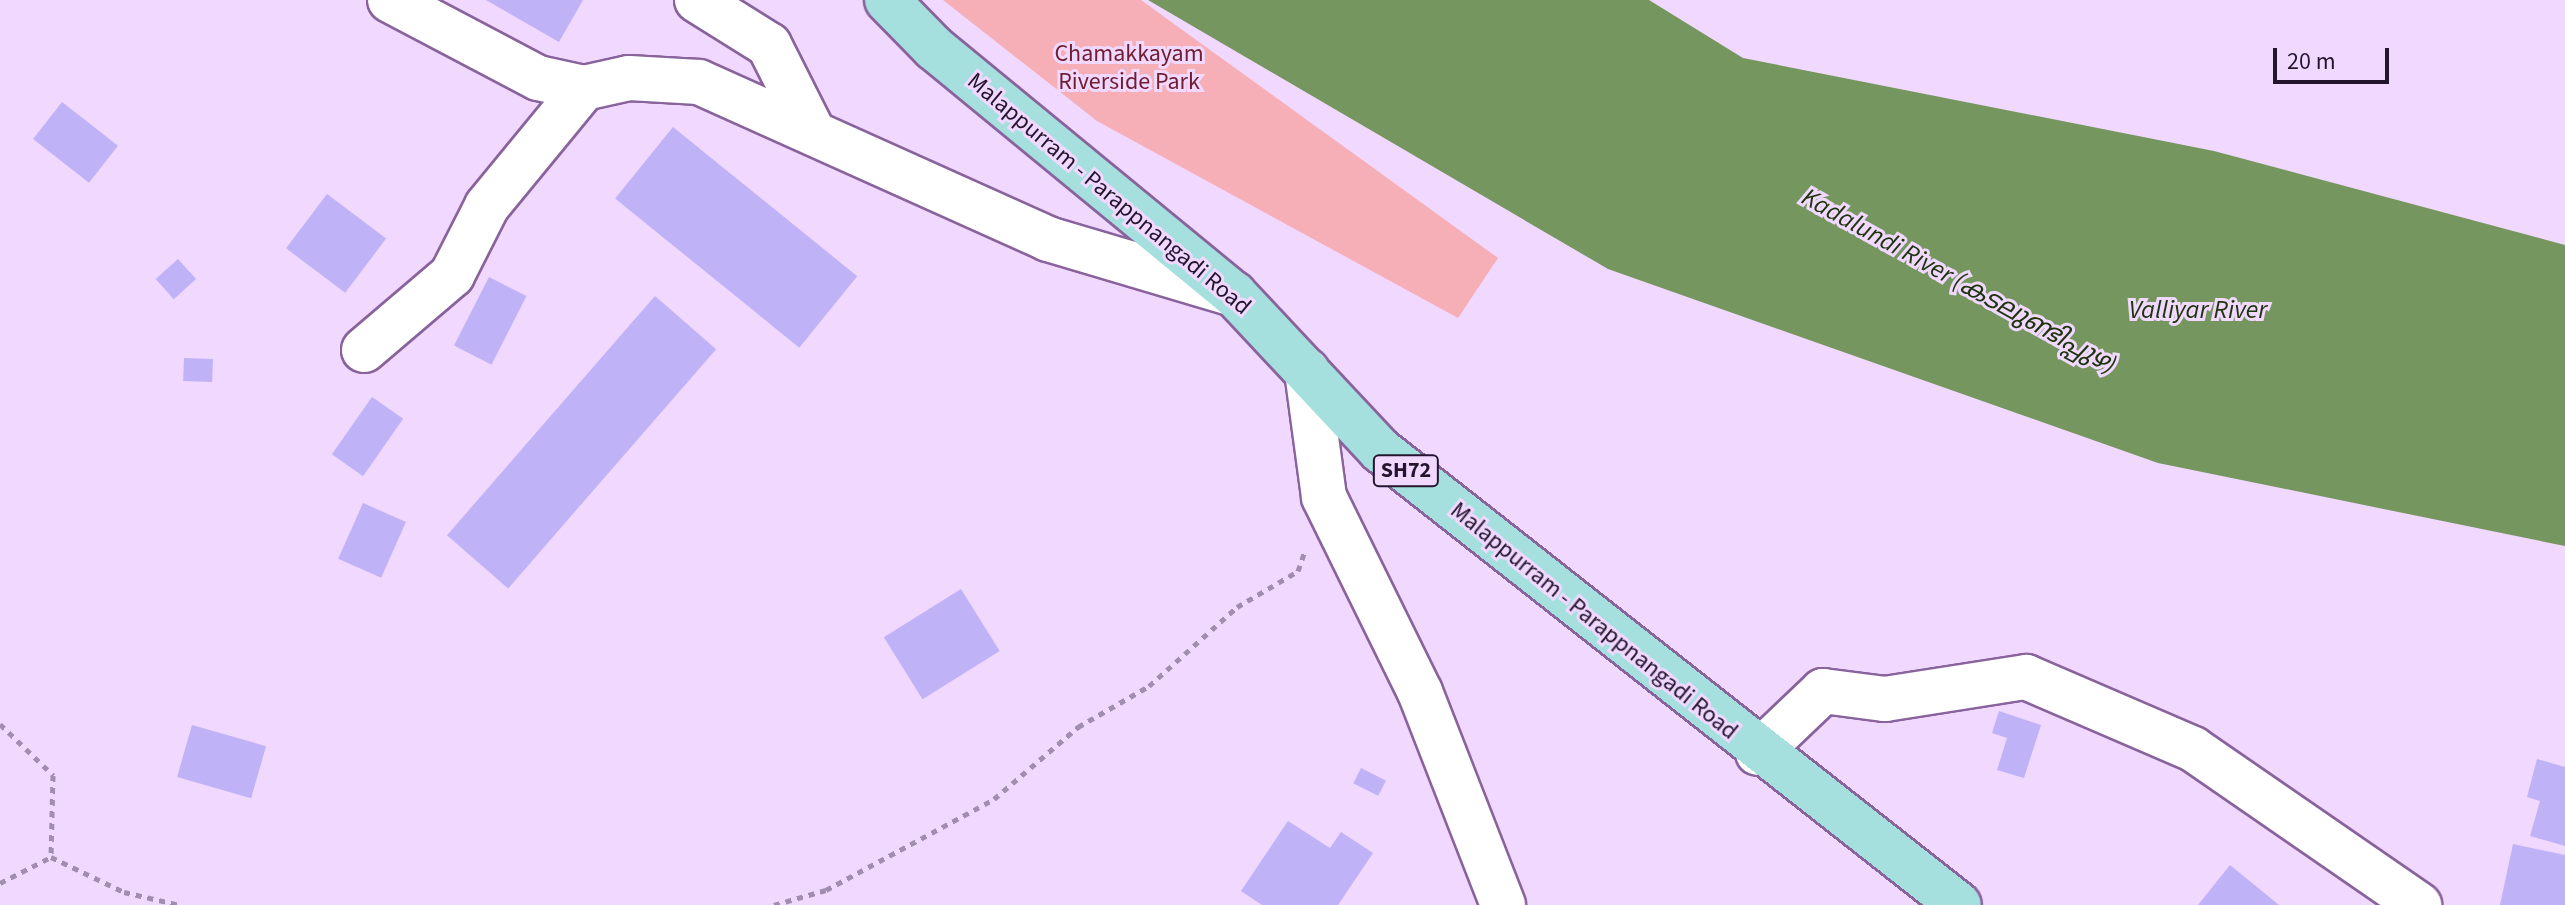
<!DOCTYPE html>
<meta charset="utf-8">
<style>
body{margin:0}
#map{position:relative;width:2565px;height:905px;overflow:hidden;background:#f0d8ff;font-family:"Source Sans 3","Noto Sans Malayalam",sans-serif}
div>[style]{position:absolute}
.green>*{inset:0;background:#f6afb6}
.water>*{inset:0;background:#76965f}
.building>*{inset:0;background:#bfb2f6;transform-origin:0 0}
.path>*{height:5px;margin-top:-2.5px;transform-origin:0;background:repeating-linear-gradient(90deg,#a18dae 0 6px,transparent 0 12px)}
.roads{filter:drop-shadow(2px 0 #88639c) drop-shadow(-2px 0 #88639c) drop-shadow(0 2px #88639c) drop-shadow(0 -2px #88639c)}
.minor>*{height:44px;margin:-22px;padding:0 22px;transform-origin:22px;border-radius:22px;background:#fff}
.major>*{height:44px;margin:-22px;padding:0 22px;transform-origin:22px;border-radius:22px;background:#a5e0df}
span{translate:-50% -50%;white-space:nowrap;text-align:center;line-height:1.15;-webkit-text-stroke:6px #f0d8ff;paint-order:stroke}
.shield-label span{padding:2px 6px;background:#f0d8ff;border:2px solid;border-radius:6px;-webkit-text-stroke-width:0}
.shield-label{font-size:22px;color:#24152c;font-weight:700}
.park-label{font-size:24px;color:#701e2f}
.street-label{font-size:24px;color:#24152c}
.water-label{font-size:26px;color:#1e340b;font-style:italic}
.scale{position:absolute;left:2273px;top:48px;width:116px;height:36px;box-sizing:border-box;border:4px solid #24152c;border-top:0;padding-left:10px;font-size:24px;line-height:28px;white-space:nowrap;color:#24152c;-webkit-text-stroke:6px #f0d8ff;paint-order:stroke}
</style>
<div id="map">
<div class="green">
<i style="clip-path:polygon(943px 0,1141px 0,1498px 258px,1458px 318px,1097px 121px)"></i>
</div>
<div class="water">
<i style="clip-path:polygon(1148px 0,1649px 0,1743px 58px,2214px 151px,2565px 245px,2565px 546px,2158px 463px,1608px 269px)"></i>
</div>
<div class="building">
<i style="clip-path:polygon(486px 0,583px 0,559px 42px)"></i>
<i style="left:62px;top:102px;width:71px;height:47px;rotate:38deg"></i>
<i style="left:673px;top:127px;width:237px;height:92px;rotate:39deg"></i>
<i style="left:327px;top:194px;width:74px;height:68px;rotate:37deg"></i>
<i style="left:178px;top:259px;width:27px;height:30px;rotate:48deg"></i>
<i style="left:489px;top:277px;width:42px;height:77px;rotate:27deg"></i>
<i style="left:655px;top:296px;width:81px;height:317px;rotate:41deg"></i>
<i style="left:184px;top:358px;width:29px;height:23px;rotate:2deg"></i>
<i style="left:372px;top:397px;width:38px;height:70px;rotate:35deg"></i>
<i style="left:363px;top:503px;width:47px;height:61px;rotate:24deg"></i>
<i style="left:961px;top:589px;width:73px;height:91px;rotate:58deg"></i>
<i style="clip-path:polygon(1999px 711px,2041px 725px,2024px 778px,1997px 770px,2007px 738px,1992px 733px)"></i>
<i style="left:192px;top:725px;width:77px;height:54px;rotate:16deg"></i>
<i style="clip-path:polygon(2537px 759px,2565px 767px,2565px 846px,2530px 836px,2540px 801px,2527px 797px)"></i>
<i style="left:1361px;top:768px;width:28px;height:17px;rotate:27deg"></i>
<i style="clip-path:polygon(1288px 821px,1330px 848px,1341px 832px,1373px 853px,1338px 905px,1262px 905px,1241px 891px)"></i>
<i style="clip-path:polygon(2513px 844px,2565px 855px,2565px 905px,2500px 905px)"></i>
<i style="clip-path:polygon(2230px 865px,2279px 905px,2198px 905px)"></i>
</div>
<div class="path">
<i style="left:0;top:724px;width:74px;rotate:43.9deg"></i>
<i style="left:53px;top:775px;width:82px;rotate:91.4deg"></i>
<i style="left:51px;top:857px;width:81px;rotate:25.6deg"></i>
<i style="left:124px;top:892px;width:57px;rotate:13.1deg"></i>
<i style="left:0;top:883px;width:57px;rotate:-27deg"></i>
<i style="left:774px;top:905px;width:54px;rotate:-16.1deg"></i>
<i style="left:826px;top:890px;width:191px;rotate:-28.4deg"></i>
<i style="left:994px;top:799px;width:111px;rotate:-40.6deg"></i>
<i style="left:1078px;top:727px;width:82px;rotate:-30deg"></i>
<i style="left:1149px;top:686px;width:118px;rotate:-41.9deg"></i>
<i style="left:1237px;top:607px;width:71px;rotate:-30.5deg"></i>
<i style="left:1298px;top:571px;width:21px;rotate:-71deg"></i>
</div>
<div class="roads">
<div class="minor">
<i style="left:390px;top:0;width:167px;rotate:27.8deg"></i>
<i style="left:538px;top:78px;width:47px;rotate:12.3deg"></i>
<i style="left:584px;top:88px;width:46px;rotate:-12.5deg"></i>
<i style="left:629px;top:78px;width:70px;rotate:3.3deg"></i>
<i style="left:699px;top:82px;width:383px;rotate:24.2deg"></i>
<i style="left:1048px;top:239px;width:194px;rotate:16.5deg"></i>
<i style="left:697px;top:0;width:85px;rotate:32deg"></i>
<i style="left:769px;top:45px;width:95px;rotate:63.2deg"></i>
<i style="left:364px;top:350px;width:116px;rotate:-40.4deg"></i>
<i style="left:452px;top:275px;width:77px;rotate:-63.1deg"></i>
<i style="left:487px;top:206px;width:153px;rotate:-50.6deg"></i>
<i style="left:1307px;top:371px;width:127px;rotate:82.3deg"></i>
<i style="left:1324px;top:497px;width:217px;rotate:63.8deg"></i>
<i style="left:1420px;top:692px;width:229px;rotate:68.7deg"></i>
<i style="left:1758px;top:753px;width:90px;rotate:-43.6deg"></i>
<i style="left:1823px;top:691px;width:63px;rotate:7.4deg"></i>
<i style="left:1885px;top:699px;width:143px;rotate:-8.9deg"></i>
<i style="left:2026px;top:677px;width:182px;rotate:23.3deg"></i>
<i style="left:2193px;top:749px;width:275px;rotate:34.6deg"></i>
</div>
<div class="major">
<i style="left:887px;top:0;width:67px;rotate:45.6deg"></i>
<i style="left:934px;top:48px;width:388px;rotate:39.4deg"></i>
<i style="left:1234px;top:294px;width:214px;rotate:46.9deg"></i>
<i style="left:1380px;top:450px;width:736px;rotate:38.16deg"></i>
</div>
</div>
<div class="shield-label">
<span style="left:1406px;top:471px">SH72</span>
</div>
<div class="park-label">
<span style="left:1129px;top:68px">Chamakkayam<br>Riverside Park</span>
</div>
<div class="street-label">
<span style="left:1109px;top:194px;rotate:40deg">Malappurram - Parappnangadi Road</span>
<span style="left:1594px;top:621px;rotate:39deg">Malappurram - Parappnangadi Road</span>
</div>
<div class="water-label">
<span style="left:1959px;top:281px;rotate:29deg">Kadalundi River (കടലുണ്ടിപ്പുഴ)</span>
<span style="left:2198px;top:310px">Valliyar River</span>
</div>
<div class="scale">20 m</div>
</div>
